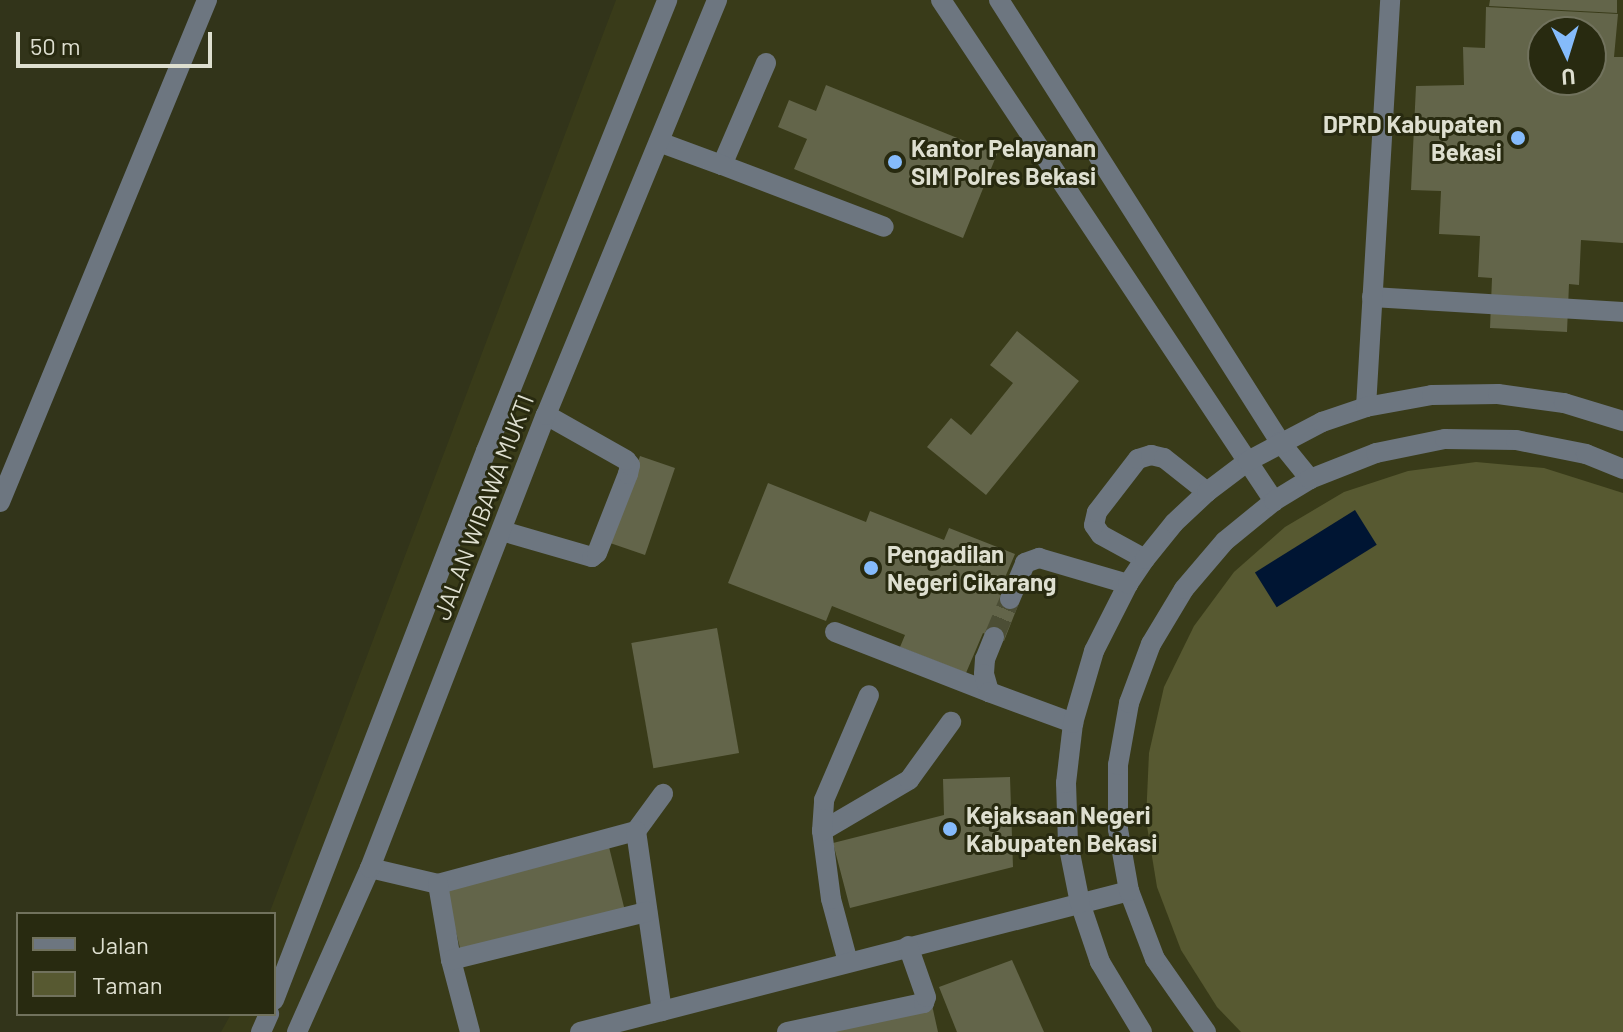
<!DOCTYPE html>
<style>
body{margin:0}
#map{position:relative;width:1623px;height:1032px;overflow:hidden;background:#32341a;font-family:Barlow,sans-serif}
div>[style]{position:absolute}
.built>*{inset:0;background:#393b19}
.green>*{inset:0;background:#575931}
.water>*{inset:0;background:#001533;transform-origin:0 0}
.building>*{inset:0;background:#63654a;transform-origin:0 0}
.minor-tunnel>*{height:20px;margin-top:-10px;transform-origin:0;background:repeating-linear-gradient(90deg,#4c4e35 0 20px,transparent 0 30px)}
.minor>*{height:20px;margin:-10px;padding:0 10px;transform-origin:10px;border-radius:10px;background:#6d7680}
.dots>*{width:22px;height:22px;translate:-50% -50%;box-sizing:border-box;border:4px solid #282a10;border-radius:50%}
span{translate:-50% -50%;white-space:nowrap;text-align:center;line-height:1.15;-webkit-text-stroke:6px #282a10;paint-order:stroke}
.poi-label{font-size:24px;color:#dedfd0;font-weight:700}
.right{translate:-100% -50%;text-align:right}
.left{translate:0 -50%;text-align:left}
.street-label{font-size:24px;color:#dedfd0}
.legend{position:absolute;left:16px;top:912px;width:260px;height:104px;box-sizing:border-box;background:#282a10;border:2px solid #71725d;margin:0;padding:10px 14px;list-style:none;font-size:24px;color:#dedfd0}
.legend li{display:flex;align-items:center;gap:16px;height:40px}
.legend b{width:40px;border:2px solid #71725d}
.north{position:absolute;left:1527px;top:16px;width:80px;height:80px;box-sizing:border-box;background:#282a10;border:2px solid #71725d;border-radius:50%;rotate:176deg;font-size:22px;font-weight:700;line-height:32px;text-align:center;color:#dedfd0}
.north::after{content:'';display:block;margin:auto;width:28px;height:36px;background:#85bbfb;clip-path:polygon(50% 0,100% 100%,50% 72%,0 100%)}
.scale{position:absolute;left:16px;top:32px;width:196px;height:36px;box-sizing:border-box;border:4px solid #dedfd0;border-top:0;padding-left:10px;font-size:24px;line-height:28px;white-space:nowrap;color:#dedfd0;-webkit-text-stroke:6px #282a10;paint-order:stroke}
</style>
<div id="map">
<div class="built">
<i style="clip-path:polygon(evenodd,616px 0,1623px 0,1623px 1032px,221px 1032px,231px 1014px,274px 1014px,274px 914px,269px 914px,616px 0,1543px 32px,1591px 32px,1591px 80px,1543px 80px,1543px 32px)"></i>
</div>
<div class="green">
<i style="clip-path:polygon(1476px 462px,1544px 468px,1623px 493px,1623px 1032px,1241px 1032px,1217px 1007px,1181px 950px,1157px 887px,1146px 820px,1149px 753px,1164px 687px,1194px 626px,1234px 572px,1285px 527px,1344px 492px,1408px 471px)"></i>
</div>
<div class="water">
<i style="left:1355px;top:510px;width:41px;height:118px;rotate:58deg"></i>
</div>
<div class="building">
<i style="clip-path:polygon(1490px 0,1617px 0,1617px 13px,1489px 6px)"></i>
<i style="clip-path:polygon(evenodd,1486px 7px,1618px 14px,1614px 57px,1623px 57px,1623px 243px,1581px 240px,1579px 285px,1569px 284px,1567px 332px,1490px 328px,1492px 278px,1478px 277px,1480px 236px,1439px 234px,1441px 191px,1411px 190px,1416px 86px,1464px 85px,1463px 47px,1485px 48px,1486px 7px,1543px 32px,1591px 32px,1591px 80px,1543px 80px,1543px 32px)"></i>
<i style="clip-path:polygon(826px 85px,997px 154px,963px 238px,794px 169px,807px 139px,778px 127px,789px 100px,816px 111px)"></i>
<i style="clip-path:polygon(1017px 331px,1079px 381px,986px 495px,927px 447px,951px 418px,971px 435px,1013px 383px,990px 365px)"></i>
<i style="left:640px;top:456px;width:37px;height:92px;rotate:19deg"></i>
<i style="clip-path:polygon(768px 483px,866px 522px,870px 511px,944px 540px,949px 528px,1015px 554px,998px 594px,1019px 603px,1004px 641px,983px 633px,966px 673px,900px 647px,905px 635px,832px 606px,826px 621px,728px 583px)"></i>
<i style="left:717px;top:628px;width:127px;height:87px;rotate:80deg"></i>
<i style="clip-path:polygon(1010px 777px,1013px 867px,850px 908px,833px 843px,944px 815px,943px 779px)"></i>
<i style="left:609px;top:847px;width:64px;height:169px;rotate:76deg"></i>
<i style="clip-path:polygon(1012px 960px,1044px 1032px,957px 1032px,939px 987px)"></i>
<i style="clip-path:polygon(932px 1005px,938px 1032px,827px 1032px)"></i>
</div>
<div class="minor-tunnel">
<i style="left:994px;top:637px;width:41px;rotate:-67.2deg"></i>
</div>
<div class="minor">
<i style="left:941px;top:0;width:602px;rotate:56.39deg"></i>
<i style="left:999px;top:0;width:524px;rotate:57.55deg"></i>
<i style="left:1280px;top:442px;width:48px;rotate:51deg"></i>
<i style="left:766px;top:63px;width:111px;rotate:113.3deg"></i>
<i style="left:722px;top:165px;width:173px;rotate:20.9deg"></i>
<i style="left:659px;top:142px;width:67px;rotate:20.1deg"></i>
<i style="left:1372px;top:297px;width:251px;rotate:3.4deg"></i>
<i style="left:1366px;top:407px;width:408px;rotate:-86.6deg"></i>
<i style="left:0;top:502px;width:543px;rotate:-67.59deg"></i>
<i style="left:502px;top:531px;width:94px;rotate:16.1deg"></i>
<i style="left:592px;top:557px;width:6px;rotate:-39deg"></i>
<i style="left:597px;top:553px;width:85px;rotate:-68.6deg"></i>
<i style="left:628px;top:474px;width:9px;rotate:-77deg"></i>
<i style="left:630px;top:465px;width:6px;rotate:-129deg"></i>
<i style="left:626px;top:460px;width:92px;rotate:-150.6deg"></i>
<i style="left:1145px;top:559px;width:50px;rotate:-151.4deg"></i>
<i style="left:1101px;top:535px;width:12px;rotate:-125deg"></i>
<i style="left:1094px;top:525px;width:13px;rotate:-77deg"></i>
<i style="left:1097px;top:512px;width:67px;rotate:-52.3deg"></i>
<i style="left:1138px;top:459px;width:14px;rotate:-17deg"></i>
<i style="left:1151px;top:455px;width:13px;rotate:13deg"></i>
<i style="left:1164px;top:458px;width:55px;rotate:38.3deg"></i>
<i style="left:1010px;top:599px;width:39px;rotate:-67deg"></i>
<i style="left:1025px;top:563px;width:15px;rotate:-20deg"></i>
<i style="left:1039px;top:558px;width:93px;rotate:16.3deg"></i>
<i style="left:835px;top:632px;width:165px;rotate:21.3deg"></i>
<i style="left:994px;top:637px;width:24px;rotate:112deg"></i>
<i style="left:985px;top:659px;width:15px;rotate:94deg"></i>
<i style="left:984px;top:674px;width:19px;rotate:74deg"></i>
<i style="left:989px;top:692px;width:90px;rotate:20.3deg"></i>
<i style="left:636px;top:831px;width:46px;rotate:-53.9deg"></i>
<i style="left:822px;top:831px;width:101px;rotate:-30.4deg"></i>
<i style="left:909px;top:780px;width:72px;rotate:-54.1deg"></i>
<i style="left:370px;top:868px;width:70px;rotate:13.2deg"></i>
<i style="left:438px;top:884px;width:205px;rotate:-15deg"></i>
<i style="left:636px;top:831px;width:182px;rotate:81.8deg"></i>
<i style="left:438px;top:884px;width:77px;rotate:80.3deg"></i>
<i style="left:451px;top:960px;width:74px;rotate:75.2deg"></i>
<i style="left:451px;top:960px;width:202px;rotate:-13.8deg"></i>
<i style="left:848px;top:962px;width:65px;rotate:-105.1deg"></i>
<i style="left:831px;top:899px;width:69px;rotate:-97.5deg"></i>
<i style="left:822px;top:831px;width:31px;rotate:-86deg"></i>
<i style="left:824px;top:800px;width:114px;rotate:-66.8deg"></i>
<i style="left:274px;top:1000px;width:589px;rotate:-68.89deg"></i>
<i style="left:486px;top:451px;width:486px;rotate:-68.1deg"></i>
<i style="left:261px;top:1032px;width:20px;rotate:-66deg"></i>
<i style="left:297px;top:1032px;width:180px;rotate:-66deg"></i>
<i style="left:370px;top:868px;width:486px;rotate:-68.8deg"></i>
<i style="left:546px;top:415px;width:449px;rotate:-67.6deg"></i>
<i style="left:580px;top:1032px;width:567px;rotate:-14.4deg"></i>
<i style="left:787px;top:1032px;width:140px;rotate:-12deg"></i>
<i style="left:924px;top:1003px;width:6px;rotate:-72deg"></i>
<i style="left:926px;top:997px;width:54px;rotate:-109.4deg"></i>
<i style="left:1142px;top:1032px;width:82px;rotate:-121deg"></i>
<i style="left:1100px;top:962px;width:62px;rotate:-108.7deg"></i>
<i style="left:1080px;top:903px;width:61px;rotate:-101.3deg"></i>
<i style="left:1068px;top:843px;width:60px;rotate:-91.9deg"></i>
<i style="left:1066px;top:783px;width:60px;rotate:-83.3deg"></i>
<i style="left:1073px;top:723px;width:75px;rotate:-73.7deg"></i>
<i style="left:1094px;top:651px;width:75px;rotate:-63.1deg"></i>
<i style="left:1128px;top:584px;width:30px;rotate:-56deg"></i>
<i style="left:1145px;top:559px;width:46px;rotate:-51.1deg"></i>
<i style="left:1174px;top:523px;width:45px;rotate:-43.2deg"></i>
<i style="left:1207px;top:492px;width:51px;rotate:-37.1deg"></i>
<i style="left:1248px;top:461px;width:84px;rotate:-27.8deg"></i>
<i style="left:1322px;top:422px;width:46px;rotate:-18.8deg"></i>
<i style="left:1366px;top:407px;width:67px;rotate:-10.3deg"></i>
<i style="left:1432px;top:395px;width:66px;rotate:-0.9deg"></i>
<i style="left:1498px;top:394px;width:67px;rotate:7.8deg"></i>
<i style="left:1564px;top:403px;width:62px;rotate:17deg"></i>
<i style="left:1206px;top:1032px;width:89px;rotate:-124.9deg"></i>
<i style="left:1155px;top:959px;width:73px;rotate:-110.9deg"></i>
<i style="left:1129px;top:891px;width:63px;rotate:-100.1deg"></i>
<i style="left:1118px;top:829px;width:64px;rotate:-90deg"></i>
<i style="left:1118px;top:765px;width:63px;rotate:-79.9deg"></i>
<i style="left:1129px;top:703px;width:63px;rotate:-69.6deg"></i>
<i style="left:1151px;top:644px;width:64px;rotate:-59deg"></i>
<i style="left:1184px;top:589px;width:63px;rotate:-49.5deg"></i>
<i style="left:1225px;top:541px;width:63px;rotate:-39.2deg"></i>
<i style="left:1274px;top:501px;width:42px;rotate:-31.4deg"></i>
<i style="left:1310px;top:479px;width:71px;rotate:-21.5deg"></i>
<i style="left:1376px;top:453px;width:70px;rotate:-11.5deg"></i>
<i style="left:1445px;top:439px;width:71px;rotate:0.8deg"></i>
<i style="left:1516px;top:440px;width:71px;rotate:11.3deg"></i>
<i style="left:1586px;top:454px;width:40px;rotate:22deg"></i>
</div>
<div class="dots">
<i style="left:1518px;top:138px;background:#85bbfb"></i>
<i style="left:895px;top:162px;background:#85bbfb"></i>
<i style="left:871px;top:568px;background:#85bbfb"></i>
<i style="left:950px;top:829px;background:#85bbfb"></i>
</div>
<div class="poi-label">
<span class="right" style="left:1502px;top:138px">DPRD Kabupaten<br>Bekasi</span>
<span class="left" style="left:911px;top:162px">Kantor Pelayanan<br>SIM Polres Bekasi</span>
<span class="left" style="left:887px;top:568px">Pengadilan<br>Negeri Cikarang</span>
<span class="left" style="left:966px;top:829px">Kejaksaan Negeri<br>Kabupaten Bekasi</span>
</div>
<div class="street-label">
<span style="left:483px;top:507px;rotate:-69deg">JALAN WIBAWA MUKTI</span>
</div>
<ul class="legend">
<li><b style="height:10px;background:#6d7680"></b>Jalan</li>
<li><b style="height:22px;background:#575931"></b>Taman</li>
</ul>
<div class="north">U</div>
<div class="scale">50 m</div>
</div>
